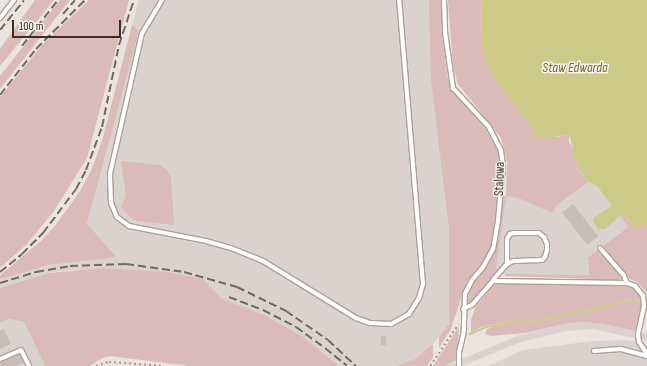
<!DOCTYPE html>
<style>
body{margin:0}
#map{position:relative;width:647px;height:366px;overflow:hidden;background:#eae3df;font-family:"Sofia Sans Condensed",sans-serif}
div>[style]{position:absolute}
.built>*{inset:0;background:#dad2ce}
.green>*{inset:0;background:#dabbb9}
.water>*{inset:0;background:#cdc989}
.stream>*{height:2px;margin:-1px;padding:0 1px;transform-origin:1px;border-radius:1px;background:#cdc989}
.building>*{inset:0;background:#c7beb8;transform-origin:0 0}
.path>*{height:1.5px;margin-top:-0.75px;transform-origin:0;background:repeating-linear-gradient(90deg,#ac9681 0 2px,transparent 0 5px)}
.roads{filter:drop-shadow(1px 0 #aaa29b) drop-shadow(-1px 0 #aaa29b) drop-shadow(0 1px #aaa29b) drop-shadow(0 -1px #aaa29b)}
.lane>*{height:4px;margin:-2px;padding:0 2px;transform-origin:2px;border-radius:2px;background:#fff}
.rail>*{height:2px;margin-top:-1px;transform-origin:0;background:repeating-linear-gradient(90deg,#75695b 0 8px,transparent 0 12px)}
span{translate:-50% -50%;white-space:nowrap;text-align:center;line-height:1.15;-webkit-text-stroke:3px #f7f2f0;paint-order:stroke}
.street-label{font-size:13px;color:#392e21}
.water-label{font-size:14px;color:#726e1f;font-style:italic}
.scale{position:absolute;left:12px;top:20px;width:109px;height:18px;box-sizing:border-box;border:2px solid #392e21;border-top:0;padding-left:5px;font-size:12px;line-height:14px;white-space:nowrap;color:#392e21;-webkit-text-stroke:3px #f7f2f0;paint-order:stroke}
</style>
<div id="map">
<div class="built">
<i style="clip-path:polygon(139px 0,433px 0,449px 228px,449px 325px,433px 344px,415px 359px,397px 366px,339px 366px,302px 336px,264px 315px,221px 298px,203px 279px,169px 272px,102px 268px,70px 270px,49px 273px,0 288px,0 279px,16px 273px,68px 262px,117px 256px,87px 225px,139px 31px,132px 25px)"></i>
<i style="clip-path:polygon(588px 182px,597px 186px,628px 227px,587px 258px,589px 261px,589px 275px,502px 274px,495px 269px,506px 195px,518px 198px,552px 213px,556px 206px)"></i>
<i style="clip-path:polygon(9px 319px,24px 322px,45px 366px,0 366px,0 323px)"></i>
<i style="clip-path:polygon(582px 322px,604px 324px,647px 334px,647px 341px,593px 329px,566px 331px,521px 342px,462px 366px,445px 366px,517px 336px,564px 324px)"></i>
<i style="clip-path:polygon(628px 340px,642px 343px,647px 346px,647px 366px,488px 366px,523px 350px,593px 341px)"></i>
</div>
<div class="green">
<i style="clip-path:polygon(35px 0,54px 0,0 66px,0 49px)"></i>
<i style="clip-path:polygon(60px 0,70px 0,0 89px,0 76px)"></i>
<i style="clip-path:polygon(89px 0,129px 0,87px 158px,54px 211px,27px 244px,0 268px,0 97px,43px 44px)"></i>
<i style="clip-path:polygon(429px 0,441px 0,442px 34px,448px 79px,453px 92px,486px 129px,498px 151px,501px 166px,492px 248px,463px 292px,451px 329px,439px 348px,439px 337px,449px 324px,449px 228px,431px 80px)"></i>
<i style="clip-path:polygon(448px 0,482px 0,481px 38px,523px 114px,531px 126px,556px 137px,569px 135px,569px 142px,573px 148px,573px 158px,578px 163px,580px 171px,588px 182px,556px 206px,552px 213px,518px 198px,506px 196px,496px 268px,498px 270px,474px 299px,468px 303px,468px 296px,475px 279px,484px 269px,495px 249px,502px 199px,506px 195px,507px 162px,501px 138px,458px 84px,453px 67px)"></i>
<i style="clip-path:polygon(132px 25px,139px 31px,87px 224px,117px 257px,49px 265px,0 279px,0 275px,40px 242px,55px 226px,80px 191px,91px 171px,102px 141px)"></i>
<i style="clip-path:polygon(121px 161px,160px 165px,167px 170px,171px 177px,174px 225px,137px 221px,129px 217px,121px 206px,126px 196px)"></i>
<i style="clip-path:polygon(620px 216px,626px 216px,636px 229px,647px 224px,647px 293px,637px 282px,630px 279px,603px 246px,628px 227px)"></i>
<i style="clip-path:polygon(598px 250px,618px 272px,621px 278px,619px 280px,505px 276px,505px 274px,589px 275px,589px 261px,587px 258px)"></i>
<i style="clip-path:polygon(102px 268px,169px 272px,203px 279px,221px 298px,264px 315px,302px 336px,339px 366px,189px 366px,110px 356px,102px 358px,90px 366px,45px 366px,24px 322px,9px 319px,0 323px,0 288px,49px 273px)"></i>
<i style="clip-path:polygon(501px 281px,626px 284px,636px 289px,639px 293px,641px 302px,633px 299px,524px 323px,520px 318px,500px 324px,484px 326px,471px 332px,471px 320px,475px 308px,494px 285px)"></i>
<i style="clip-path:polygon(633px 301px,641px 304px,641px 307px,635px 331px,604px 324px,582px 322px,564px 324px,526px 333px,491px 336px,485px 334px,487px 329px,519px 320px,524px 325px)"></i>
<i style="clip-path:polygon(458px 328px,459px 328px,457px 360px,445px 366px,433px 366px)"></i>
<i style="clip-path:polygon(433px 344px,433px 357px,427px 366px,397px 366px,415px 359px)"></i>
</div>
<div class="water">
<i style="clip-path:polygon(482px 0,647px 0,647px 224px,636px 229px,626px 216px,620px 216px,605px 229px,598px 229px,593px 221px,595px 217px,612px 206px,597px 186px,588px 182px,579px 169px,578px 163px,573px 158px,573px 148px,569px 135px,535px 139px,531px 126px,495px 80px,487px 64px,483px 53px,481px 38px)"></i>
</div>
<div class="stream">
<i style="left:470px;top:334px;width:17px;rotate:-24deg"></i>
<i style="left:486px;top:327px;width:15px;rotate:-8deg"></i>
<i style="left:501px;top:325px;width:20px;rotate:-18deg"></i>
<i style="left:520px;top:319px;width:6px;rotate:51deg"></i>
<i style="left:524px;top:324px;width:112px;rotate:-12.4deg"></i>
<i style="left:633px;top:300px;width:8px;rotate:23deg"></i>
</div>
<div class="building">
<i style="left:573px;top:204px;width:41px;height:14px;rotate:52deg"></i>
<i style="clip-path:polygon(4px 329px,11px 344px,0 349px,0 331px)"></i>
<i style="left:386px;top:336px;width:9px;height:5px;rotate:90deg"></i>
<i style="clip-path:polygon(21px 353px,25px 362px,17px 366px,0 366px,0 362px)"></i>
</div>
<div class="path">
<i style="left:96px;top:366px;width:14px;rotate:-17deg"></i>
<i style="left:109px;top:362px;width:55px;rotate:4.2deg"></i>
<i style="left:430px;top:366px;width:50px;rotate:-55.7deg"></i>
</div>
<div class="roads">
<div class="lane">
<i style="left:162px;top:0;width:39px;rotate:121deg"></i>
<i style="left:142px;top:33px;width:145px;rotate:102.8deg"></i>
<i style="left:110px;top:174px;width:29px;rotate:88deg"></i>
<i style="left:111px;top:203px;width:15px;rotate:67deg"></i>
<i style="left:117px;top:217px;width:15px;rotate:37deg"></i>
<i style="left:129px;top:226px;width:78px;rotate:11deg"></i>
<i style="left:206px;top:241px;width:26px;rotate:16deg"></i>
<i style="left:231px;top:248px;width:35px;rotate:22deg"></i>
<i style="left:263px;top:261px;width:109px;rotate:31.5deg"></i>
<i style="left:356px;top:318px;width:15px;rotate:20deg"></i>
<i style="left:370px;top:323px;width:21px;rotate:3deg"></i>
<i style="left:391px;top:324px;width:21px;rotate:-29deg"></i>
<i style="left:409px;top:314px;width:19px;rotate:-58deg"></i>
<i style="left:419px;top:298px;width:15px;rotate:-74deg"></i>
<i style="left:423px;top:284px;width:285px;rotate:-94.8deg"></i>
<i style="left:444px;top:0;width:32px;rotate:88deg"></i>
<i style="left:445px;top:32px;width:57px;rotate:81.9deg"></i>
<i style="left:453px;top:88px;width:53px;rotate:47.3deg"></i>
<i style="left:489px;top:127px;width:27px;rotate:63deg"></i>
<i style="left:501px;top:151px;width:15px;rotate:82deg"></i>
<i style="left:503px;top:166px;width:55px;rotate:95.2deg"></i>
<i style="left:498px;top:221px;width:28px;rotate:100deg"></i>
<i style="left:493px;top:249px;width:21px;rotate:119deg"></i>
<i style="left:483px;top:267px;width:17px;rotate:130deg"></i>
<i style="left:472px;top:280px;width:16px;rotate:117deg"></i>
<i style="left:465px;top:294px;width:37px;rotate:92deg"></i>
<i style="left:464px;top:331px;width:23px;rotate:103deg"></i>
<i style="left:459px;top:353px;width:13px;rotate:90deg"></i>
<i style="left:0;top:18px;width:23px;rotate:-52deg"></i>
<i style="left:600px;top:248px;width:35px;rotate:49deg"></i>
<i style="left:623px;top:274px;width:10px;rotate:66deg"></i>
<i style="left:493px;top:280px;width:21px;rotate:-49deg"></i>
<i style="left:507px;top:264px;width:25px;rotate:-90deg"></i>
<i style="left:507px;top:239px;width:6px;rotate:-59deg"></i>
<i style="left:510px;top:234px;width:4px;rotate:-14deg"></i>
<i style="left:514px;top:233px;width:25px"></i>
<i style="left:539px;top:233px;width:6px;rotate:39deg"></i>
<i style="left:544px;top:237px;width:8px;rotate:67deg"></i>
<i style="left:547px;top:244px;width:6px;rotate:90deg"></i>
<i style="left:547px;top:250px;width:7px;rotate:106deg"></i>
<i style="left:545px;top:257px;width:4px;rotate:135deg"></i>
<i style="left:542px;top:260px;width:29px;rotate:178deg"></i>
<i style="left:513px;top:261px;width:7px;rotate:153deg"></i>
<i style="left:463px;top:309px;width:10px;rotate:-24deg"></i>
<i style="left:472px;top:305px;width:32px;rotate:-49deg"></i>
<i style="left:493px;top:281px;width:134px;rotate:0.9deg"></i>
<i style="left:627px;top:283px;width:9px;rotate:21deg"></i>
<i style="left:635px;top:286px;width:13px;rotate:51deg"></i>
<i style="left:643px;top:296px;width:10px;rotate:84deg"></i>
<i style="left:644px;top:306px;width:29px;rotate:102deg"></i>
<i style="left:638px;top:334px;width:8px;rotate:83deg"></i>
<i style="left:639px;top:342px;width:14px;rotate:56deg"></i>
<i style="left:594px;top:351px;width:27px;rotate:-4deg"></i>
<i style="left:621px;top:349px;width:27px;rotate:15deg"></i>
<i style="left:0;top:359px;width:23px;rotate:-23deg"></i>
<i style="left:21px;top:350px;width:18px;rotate:63deg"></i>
</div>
</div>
<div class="rail">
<i style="left:63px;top:14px;width:18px;rotate:-49deg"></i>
<i style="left:0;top:30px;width:38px;rotate:-51deg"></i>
<i style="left:22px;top:46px;width:58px;rotate:-52deg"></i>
<i style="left:0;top:95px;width:58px;rotate:-52deg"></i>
<i style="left:36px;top:49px;width:69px;rotate:-45deg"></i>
<i style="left:0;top:272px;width:28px;rotate:-39deg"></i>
<i style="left:22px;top:254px;width:30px;rotate:-45deg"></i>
<i style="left:43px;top:233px;width:55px;rotate:-53.1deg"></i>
<i style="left:76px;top:189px;width:21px;rotate:-62deg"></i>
<i style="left:86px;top:170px;width:46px;rotate:-69.6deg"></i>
<i style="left:102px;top:127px;width:84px;rotate:-78.3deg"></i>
<i style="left:119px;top:45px;width:47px;rotate:-71.6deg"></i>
<i style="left:0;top:283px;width:38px;rotate:-17deg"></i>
<i style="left:36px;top:272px;width:35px;rotate:-10deg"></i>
<i style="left:70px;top:266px;width:56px;rotate:-2deg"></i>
<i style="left:126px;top:264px;width:59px;rotate:7.9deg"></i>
<i style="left:184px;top:272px;width:55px;rotate:15.8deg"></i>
<i style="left:237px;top:287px;width:55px;rotate:26.1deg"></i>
<i style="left:286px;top:311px;width:51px;rotate:34.6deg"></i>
<i style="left:328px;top:340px;width:38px;rotate:43deg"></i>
<i style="left:229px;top:297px;width:36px;rotate:21deg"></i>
<i style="left:263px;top:310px;width:37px;rotate:27deg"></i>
<i style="left:296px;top:327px;width:36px;rotate:36deg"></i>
<i style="left:325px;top:348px;width:28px;rotate:39deg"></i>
</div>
<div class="street-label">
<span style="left:500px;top:179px;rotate:-88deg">Stalowa</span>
</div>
<div class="water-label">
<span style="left:575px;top:68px">Staw Edwarda</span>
</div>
<div class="scale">100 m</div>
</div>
